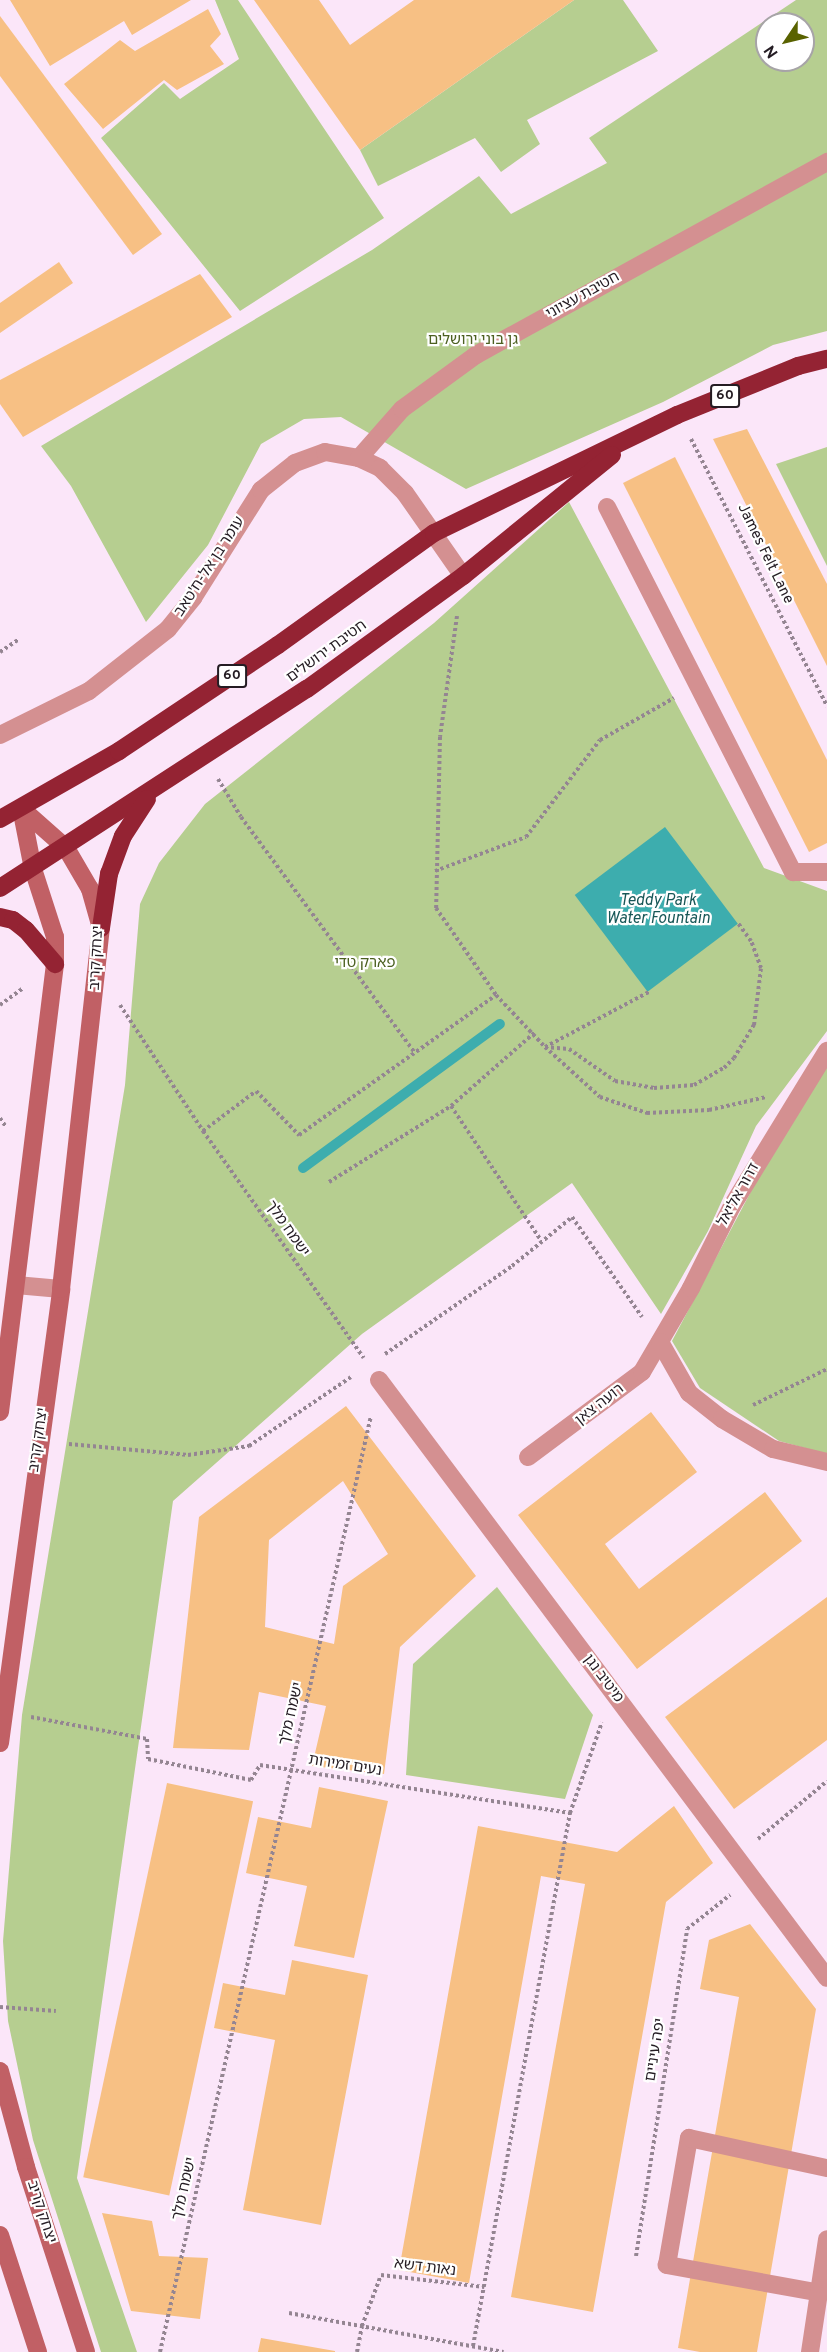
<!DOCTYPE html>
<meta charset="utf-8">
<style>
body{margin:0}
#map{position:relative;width:827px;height:2352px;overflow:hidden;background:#fbe6f9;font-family:Overpass,"Noto Sans Hebrew",sans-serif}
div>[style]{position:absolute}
.green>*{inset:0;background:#b6ce90}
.water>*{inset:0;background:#3dadae;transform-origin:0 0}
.stream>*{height:10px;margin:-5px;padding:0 5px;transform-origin:5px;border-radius:5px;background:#3dadae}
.building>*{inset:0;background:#f7c084;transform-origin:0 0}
.path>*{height:4px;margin-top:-2px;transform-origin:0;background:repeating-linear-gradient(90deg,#948592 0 3px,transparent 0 6px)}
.lane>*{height:18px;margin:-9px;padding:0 9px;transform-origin:9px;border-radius:9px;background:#d49091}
.street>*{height:18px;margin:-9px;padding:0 9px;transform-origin:9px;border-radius:9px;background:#d49091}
.secondary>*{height:18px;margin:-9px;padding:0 9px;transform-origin:9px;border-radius:9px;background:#c16065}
.highway>*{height:18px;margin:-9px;padding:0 9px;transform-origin:9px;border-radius:9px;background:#942333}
span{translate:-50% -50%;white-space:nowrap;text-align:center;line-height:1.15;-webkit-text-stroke:4.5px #fff;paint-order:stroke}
.shield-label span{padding:2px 4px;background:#fff;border:2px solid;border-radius:4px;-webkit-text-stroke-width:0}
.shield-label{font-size:14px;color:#241c23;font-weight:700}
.street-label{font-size:15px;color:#241c23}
.park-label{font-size:15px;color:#4c6021}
.water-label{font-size:16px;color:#185757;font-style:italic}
.north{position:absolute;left:755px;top:12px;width:60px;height:60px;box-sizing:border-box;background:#fff;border:2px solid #a7a4a7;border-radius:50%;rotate:235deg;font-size:16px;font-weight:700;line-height:24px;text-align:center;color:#241c23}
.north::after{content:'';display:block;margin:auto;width:21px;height:27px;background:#596200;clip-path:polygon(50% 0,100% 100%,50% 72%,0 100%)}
</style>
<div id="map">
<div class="green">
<i style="clip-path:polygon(215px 0,238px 0,384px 218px,240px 311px,101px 138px,164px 83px,180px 99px,239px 59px)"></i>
<i style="clip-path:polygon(574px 0,623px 0,658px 51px,527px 120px,540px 144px,501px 172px,475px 138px,378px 186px,360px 150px)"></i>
<i style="clip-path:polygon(evenodd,796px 0,827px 0,827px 331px,773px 345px,663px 402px,466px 489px,341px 417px,304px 419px,261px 444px,208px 545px,146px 622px,71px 486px,41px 446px,372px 250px,479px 176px,511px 214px,607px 163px,589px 138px,796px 0,767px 24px,803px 24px,803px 60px,767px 60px,767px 24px)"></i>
<i style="clip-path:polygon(827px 447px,827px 566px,776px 464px)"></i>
<i style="clip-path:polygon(569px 502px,764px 868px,827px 891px,827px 1031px,756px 1126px,708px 1231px,661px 1314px,572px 1183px,362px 1334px,173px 1501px,77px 2178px,137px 2352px,101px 2352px,33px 2140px,8px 2021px,3px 1941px,22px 1715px,125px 1085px,140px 904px,159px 863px,205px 804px,434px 623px)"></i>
<i style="clip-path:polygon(827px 1066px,827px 1454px,779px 1441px,700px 1388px,672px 1341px,775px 1146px)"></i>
<i style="clip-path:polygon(497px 1587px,593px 1715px,565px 1799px,406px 1775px,413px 1664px)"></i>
</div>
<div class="water">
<i style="left:665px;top:827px;width:121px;height:113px;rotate:53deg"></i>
</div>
<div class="stream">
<i style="left:303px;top:1168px;width:244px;rotate:-36.2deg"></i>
</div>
<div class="building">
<i style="clip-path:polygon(10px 0,191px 0,132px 35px,124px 21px,50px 66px)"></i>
<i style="clip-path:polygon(254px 0,319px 0,350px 45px,414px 0,574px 0,360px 150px)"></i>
<i style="clip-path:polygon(208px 9px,221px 34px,210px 46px,224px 64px,177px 90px,164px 80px,103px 129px,64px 84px,120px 40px,135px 51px)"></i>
<i style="clip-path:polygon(0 16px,162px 234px,133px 255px,0 76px)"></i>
<i style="clip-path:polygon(59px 262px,73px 283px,0 333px,0 303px)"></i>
<i style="clip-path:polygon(200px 274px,232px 317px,23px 437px,0 404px,0 380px)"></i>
<i style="clip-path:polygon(747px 429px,827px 584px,827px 666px,713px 439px)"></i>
<i style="clip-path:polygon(675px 457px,827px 760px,827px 843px,809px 852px,623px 483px)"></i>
<i style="clip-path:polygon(evenodd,346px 1406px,476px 1576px,400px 1647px,384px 1774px,312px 1766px,326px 1706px,259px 1692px,249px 1750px,173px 1748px,199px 1517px,346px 1406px,343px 1481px,388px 1554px,343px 1586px,334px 1644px,265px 1627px,269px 1540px,343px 1481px)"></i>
<i style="clip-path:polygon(651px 1412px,697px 1472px,605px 1544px,639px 1589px,765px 1492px,802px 1541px,637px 1669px,518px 1515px)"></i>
<i style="clip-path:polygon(827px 1597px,827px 1740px,734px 1809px,665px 1717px)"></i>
<i style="left:167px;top:1783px;width:88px;height:403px;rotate:12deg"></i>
<i style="clip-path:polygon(319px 1787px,388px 1801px,354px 1958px,294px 1946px,307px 1886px,246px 1873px,258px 1817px,311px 1828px)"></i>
<i style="clip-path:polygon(674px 1806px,713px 1863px,666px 1902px,593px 2312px,511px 2297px,585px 1884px,541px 1876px,469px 2283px,399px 2270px,478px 1826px,617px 1852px)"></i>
<i style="clip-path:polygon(750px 1924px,816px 2009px,757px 2352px,700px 2352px,678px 2348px,739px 1997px,700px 1989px,709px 1940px)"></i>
<i style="clip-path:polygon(292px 1960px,368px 1975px,321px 2225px,243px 2210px,275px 2040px,214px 2028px,223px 1983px,285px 1995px)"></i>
<i style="clip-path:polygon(102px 2213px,152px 2221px,159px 2256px,208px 2258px,200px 2319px,131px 2311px)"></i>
<i style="clip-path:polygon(261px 2338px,335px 2351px,335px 2352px,258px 2352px)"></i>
</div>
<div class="path">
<i style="left:691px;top:439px;width:300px;rotate:63deg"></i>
<i style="left:457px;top:616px;width:122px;rotate:98deg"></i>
<i style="left:440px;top:737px;width:171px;rotate:91.3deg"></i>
<i style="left:436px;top:908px;width:106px;rotate:55.4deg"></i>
<i style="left:496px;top:995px;width:71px;rotate:46.7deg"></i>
<i style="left:545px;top:1047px;width:74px;rotate:42.3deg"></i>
<i style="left:600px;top:1097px;width:50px;rotate:18.8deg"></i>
<i style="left:647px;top:1113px;width:62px;rotate:-2.8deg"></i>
<i style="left:709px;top:1110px;width:58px;rotate:-12.8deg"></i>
<i style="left:0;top:652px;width:23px;rotate:-34deg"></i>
<i style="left:218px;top:779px;width:44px;rotate:58.8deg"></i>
<i style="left:241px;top:817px;width:293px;rotate:53.6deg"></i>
<i style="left:435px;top:871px;width:97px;rotate:-20.5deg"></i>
<i style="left:526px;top:837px;width:122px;rotate:-52.7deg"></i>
<i style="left:600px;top:740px;width:85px;rotate:-29.6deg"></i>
<i style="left:0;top:1005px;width:29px;rotate:-36deg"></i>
<i style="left:120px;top:1005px;width:151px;rotate:56.6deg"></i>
<i style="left:203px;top:1131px;width:66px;rotate:-37deg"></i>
<i style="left:256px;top:1091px;width:62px;rotate:45.7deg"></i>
<i style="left:299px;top:1135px;width:242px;rotate:-35.4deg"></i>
<i style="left:545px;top:1047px;width:24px;rotate:5deg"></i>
<i style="left:569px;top:1049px;width:56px;rotate:34.8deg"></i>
<i style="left:615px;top:1081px;width:40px;rotate:10deg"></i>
<i style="left:654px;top:1088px;width:40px;rotate:-4.3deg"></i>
<i style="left:694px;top:1085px;width:34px;rotate:-30deg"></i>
<i style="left:724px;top:1068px;width:14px;rotate:-45deg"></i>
<i style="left:734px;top:1058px;width:39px;rotate:-59deg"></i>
<i style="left:754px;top:1025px;width:57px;rotate:-83deg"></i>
<i style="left:761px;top:968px;width:29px;rotate:-110deg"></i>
<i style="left:751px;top:941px;width:22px;rotate:-126deg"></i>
<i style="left:545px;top:1047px;width:118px;rotate:-27.9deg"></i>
<i style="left:451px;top:1106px;width:160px;rotate:56.2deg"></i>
<i style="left:0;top:1118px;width:11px;rotate:56deg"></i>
<i style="left:203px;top:1131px;width:278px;rotate:54.7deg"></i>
<i style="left:329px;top:1182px;width:144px;rotate:-31.9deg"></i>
<i style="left:451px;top:1106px;width:111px;rotate:-41.3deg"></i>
<i style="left:385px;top:1354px;width:155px;rotate:-34.7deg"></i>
<i style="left:512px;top:1266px;width:77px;rotate:-39.2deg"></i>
<i style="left:572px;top:1217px;width:122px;rotate:55deg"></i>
<i style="left:753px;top:1405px;width:82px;rotate:-25.9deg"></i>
<i style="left:69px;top:1444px;width:120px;rotate:5.3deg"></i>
<i style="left:188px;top:1455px;width:62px;rotate:-8.4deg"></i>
<i style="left:249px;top:1446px;width:123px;rotate:-34.1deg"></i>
<i style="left:31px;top:1717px;width:118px;rotate:10.7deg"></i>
<i style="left:147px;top:1739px;width:20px;rotate:87deg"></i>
<i style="left:148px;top:1759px;width:105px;rotate:11.5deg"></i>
<i style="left:251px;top:1780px;width:17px;rotate:-59deg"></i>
<i style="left:260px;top:1765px;width:314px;rotate:8.8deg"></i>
<i style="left:758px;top:1839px;width:90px;rotate:-40deg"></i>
<i style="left:0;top:2007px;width:56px;rotate:4.1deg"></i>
<i style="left:636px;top:2256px;width:331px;rotate:-81.1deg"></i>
<i style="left:687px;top:1929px;width:55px;rotate:-38.3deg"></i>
<i style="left:289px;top:2313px;width:218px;rotate:10.3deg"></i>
<i style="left:473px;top:2346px;width:542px;rotate:-79.69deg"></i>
<i style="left:570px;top:1813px;width:96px;rotate:-70.6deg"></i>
<i style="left:160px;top:2352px;width:959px;rotate:-77.3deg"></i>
<i style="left:357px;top:2352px;width:26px;rotate:-79deg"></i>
<i style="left:362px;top:2326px;width:54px;rotate:-69.6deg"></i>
<i style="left:381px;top:2275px;width:104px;rotate:6.6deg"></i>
</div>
<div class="lane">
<i style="left:607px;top:507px;width:410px;rotate:63deg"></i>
<i style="left:793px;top:872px;width:34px"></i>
<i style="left:16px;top:1285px;width:45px;rotate:5.1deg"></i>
<i style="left:528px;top:1457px;width:142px;rotate:-36.7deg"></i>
<i style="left:642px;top:1372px;width:97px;rotate:-59.7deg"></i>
<i style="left:691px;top:1288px;width:92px;rotate:-63.4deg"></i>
<i style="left:732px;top:1206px;width:182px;rotate:-58.5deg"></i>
<i style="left:821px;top:2293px;width:157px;rotate:-169.7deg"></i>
<i style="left:667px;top:2265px;width:129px;rotate:-80.2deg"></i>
<i style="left:689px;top:2138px;width:141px;rotate:12.3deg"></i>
</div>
<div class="street">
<i style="left:359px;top:458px;width:65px;rotate:-48.7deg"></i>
<i style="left:402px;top:409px;width:92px;rotate:-36.1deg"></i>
<i style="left:476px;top:355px;width:401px;rotate:-28.8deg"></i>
<i style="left:0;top:735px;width:99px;rotate:-26.3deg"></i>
<i style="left:89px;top:691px;width:100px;rotate:-38.1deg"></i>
<i style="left:168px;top:629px;width:40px;rotate:-51deg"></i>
<i style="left:193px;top:598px;width:128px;rotate:-57.8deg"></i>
<i style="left:261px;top:490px;width:43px;rotate:-38.5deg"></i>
<i style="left:295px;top:463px;width:32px;rotate:-20deg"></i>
<i style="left:325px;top:452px;width:35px;rotate:10deg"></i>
<i style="left:359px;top:458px;width:23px;rotate:25deg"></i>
<i style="left:380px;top:468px;width:35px;rotate:45deg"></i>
<i style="left:405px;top:493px;width:101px;rotate:55.1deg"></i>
<i style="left:660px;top:1342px;width:59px;rotate:60.4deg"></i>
<i style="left:689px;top:1393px;width:42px;rotate:38.2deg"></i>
<i style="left:722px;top:1419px;width:59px;rotate:30.5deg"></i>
<i style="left:773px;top:1449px;width:56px;rotate:13.5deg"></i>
<i style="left:379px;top:1380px;width:747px;rotate:53.16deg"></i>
<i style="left:810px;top:2352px;width:114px;rotate:-81.4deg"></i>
</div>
<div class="secondary">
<i style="left:0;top:1412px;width:451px;rotate:-83deg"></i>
<i style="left:55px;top:964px;width:27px;rotate:-90deg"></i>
<i style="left:55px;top:937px;width:71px;rotate:-107.9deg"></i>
<i style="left:33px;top:869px;width:62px;rotate:-101.1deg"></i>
<i style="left:0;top:1743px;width:458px;rotate:-82.3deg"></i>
<i style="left:61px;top:1289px;width:363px;rotate:-83.7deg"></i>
<i style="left:101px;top:928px;width:41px;rotate:-105.8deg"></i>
<i style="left:90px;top:889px;width:48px;rotate:-120.3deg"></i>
<i style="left:66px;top:848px;width:60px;rotate:-138.4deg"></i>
<i style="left:0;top:2071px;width:99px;rotate:74.8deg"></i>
<i style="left:26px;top:2167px;width:194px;rotate:72deg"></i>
<i style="left:0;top:2235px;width:123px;rotate:72deg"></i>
</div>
<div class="highway">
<i style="left:0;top:819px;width:137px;rotate:-29.7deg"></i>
<i style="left:119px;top:751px;width:191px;rotate:-33.7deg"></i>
<i style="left:278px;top:645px;width:192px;rotate:-35.7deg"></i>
<i style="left:434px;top:533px;width:270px;rotate:-25.9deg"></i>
<i style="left:677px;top:415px;width:131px;rotate:-22deg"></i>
<i style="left:798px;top:366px;width:30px;rotate:-14deg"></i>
<i style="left:0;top:888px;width:366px;rotate:-33deg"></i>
<i style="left:307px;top:689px;width:193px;rotate:-35.9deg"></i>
<i style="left:463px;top:576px;width:192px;rotate:-39.1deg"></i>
<i style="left:0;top:917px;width:13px;rotate:13deg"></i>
<i style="left:13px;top:920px;width:16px;rotate:38deg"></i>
<i style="left:26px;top:930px;width:45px;rotate:49.5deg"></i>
<i style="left:101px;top:928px;width:55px;rotate:-81.6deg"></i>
<i style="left:109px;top:874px;width:40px;rotate:-69.8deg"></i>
<i style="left:123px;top:836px;width:44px;rotate:-57deg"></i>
</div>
<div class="shield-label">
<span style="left:725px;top:396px">60</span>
<span style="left:232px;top:676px">60</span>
</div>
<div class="street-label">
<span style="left:583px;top:296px;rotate:-29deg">חטיבת עציוני</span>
<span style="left:765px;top:554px;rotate:64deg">James Felt Lane</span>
<span style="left:210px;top:567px;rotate:-57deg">עומר בן אל-ח'טאב</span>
<span style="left:327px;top:652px;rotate:-36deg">חטיבת ירושלים</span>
<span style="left:97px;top:958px;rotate:-87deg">יצחק קריב</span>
<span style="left:739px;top:1195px;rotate:-61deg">דרור אליאל</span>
<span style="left:287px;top:1229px;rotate:55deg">ישמח מלך</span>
<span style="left:600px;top:1405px;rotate:-38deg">רועה צאן</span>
<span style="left:39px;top:1440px;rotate:-82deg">יצחק קריב</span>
<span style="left:603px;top:1679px;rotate:53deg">מיטיב נגן</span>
<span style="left:292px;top:1714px;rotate:-77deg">ישמח מלך</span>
<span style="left:345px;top:1766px;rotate:9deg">נעים זמירות</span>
<span style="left:656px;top:2050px;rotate:-81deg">יפה עיניים</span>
<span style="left:185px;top:2189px;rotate:-77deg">ישמח מלך</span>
<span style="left:41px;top:2212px;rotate:72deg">יצחק קריב</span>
<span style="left:425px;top:2268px;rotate:7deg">נאות דשא</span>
</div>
<div class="park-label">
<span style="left:473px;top:341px">גן בוני ירושלים</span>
<span style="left:365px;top:964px">פארק טדי</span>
</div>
<div class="water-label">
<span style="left:658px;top:910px">Teddy Park<br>Water Fountain</span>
</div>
<div class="north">N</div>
</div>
